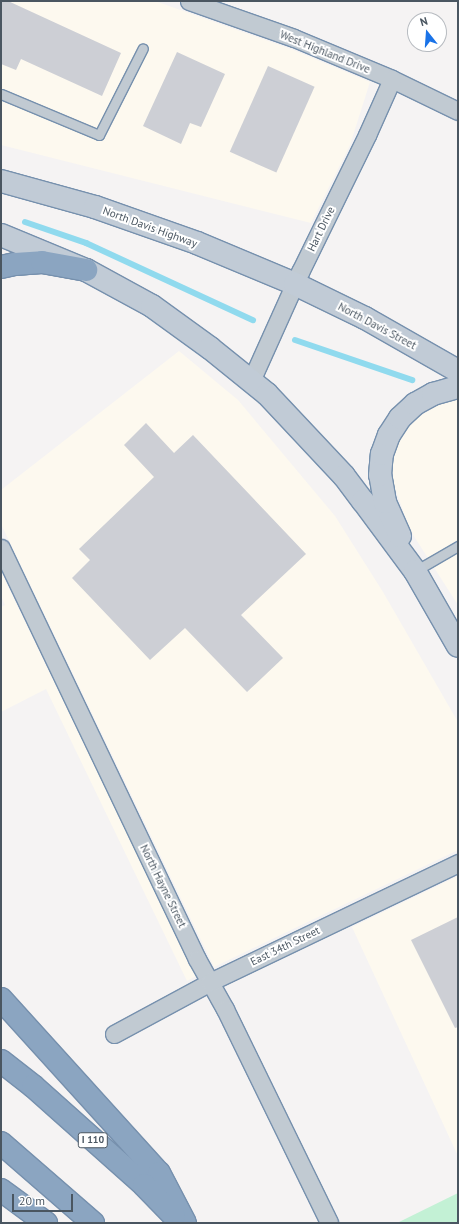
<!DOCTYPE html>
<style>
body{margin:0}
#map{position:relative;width:459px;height:1224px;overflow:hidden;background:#f5f3f3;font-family:"PT Sans",sans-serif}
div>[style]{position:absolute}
.commercial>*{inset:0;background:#fdf9ef}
.green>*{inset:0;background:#c3f1d5}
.stream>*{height:6px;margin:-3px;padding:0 3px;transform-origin:3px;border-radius:3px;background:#90daee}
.building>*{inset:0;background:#cdcfd5;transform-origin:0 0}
.roads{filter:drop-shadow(1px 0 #7690ad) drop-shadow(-1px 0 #7690ad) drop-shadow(0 1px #7690ad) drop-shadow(0 -1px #7690ad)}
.service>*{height:9px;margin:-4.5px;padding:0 4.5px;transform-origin:4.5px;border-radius:4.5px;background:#c1cad2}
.minor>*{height:17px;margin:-8.5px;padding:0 8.5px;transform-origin:8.5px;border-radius:8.5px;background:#c1cad2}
.secondary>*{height:22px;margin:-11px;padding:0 11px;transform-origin:11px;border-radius:11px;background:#c1cbd6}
.motorway>*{height:22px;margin:-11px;padding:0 11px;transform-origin:11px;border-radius:11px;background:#8ba5c1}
span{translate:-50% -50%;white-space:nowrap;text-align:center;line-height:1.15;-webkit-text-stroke:4px #fff;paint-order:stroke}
.shield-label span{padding:1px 3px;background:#fff;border:1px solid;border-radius:3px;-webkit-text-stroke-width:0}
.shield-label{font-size:10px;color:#4a5661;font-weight:700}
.street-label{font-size:11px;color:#4a5661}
.frame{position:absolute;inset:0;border:2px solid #4a5661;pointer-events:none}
.north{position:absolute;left:407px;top:12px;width:40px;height:40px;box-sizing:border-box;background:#fff;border:1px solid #b7bbc0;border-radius:50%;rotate:343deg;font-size:11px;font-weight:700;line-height:16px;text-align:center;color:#4a5661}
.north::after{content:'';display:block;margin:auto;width:14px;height:18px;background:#1a73e8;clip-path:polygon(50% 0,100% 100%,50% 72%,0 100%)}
.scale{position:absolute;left:12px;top:1194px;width:61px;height:18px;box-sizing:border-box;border:2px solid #4a5661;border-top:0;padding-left:5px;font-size:12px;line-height:14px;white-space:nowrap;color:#4a5661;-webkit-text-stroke:3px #fff;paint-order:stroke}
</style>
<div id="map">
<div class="commercial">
<i style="clip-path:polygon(1px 1px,155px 1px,291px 49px,370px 82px,350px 145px,311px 223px,1px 145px)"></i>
<i style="clip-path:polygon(179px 351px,238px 400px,335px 516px,383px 592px,458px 722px,458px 850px,214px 967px,1px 524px,1px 490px)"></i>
<i style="clip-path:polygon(458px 399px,458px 605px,410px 530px,390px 474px,392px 458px,398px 441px,408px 427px,422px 414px,437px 405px)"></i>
<i style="clip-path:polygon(1px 572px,196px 976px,187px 981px,46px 689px,1px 712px,1px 607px,5px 605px,1px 596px)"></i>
<i style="clip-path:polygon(458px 876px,458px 1156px,352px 927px)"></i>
</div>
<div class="green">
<i style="clip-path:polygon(458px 1193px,458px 1223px,397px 1223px)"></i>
</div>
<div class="stream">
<i style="left:25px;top:222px;width:65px;rotate:19deg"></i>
<i style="left:86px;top:243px;width:184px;rotate:24.8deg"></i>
<i style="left:295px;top:340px;width:124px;rotate:18.9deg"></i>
</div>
<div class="building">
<i style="clip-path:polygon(1px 1px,8px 1px,121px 53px,102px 96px,21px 59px,16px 70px,1px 64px)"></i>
<i style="clip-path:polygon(177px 52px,225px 74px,201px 127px,190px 123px,181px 144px,143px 126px)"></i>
<i style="left:268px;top:66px;width:51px;height:94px;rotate:24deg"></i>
<i style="clip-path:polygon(146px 423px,174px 453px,193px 435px,306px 554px,241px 615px,283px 658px,247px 692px,185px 628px,150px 660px,72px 578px,90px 560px,79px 549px,154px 477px,124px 445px)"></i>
<i style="clip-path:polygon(458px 917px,458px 1027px,455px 1028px,411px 940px)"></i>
</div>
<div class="roads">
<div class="service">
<i style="left:1px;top:94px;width:106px;rotate:22.7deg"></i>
<i style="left:99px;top:135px;width:97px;rotate:-63.2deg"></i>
<i style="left:415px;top:571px;width:50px;rotate:-30.2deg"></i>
</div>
<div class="minor">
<i style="left:189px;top:1px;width:111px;rotate:19.4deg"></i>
<i style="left:294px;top:38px;width:106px;rotate:22.7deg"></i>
<i style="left:392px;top:79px;width:73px;rotate:25.9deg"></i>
<i style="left:251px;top:381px;width:120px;rotate:-65.8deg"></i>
<i style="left:300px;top:272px;width:153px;rotate:-63.9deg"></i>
<i style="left:367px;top:135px;width:61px;rotate:-65.9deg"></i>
<i style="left:1px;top:548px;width:455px;rotate:64.5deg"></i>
<i style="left:197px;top:959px;width:57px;rotate:60.8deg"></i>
<i style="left:225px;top:1009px;width:237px;rotate:64deg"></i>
<i style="left:114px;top:1034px;width:109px;rotate:-28.4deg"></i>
<i style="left:210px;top:982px;width:275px;rotate:-25.6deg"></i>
</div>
<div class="secondary">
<i style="left:1px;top:181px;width:98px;rotate:15.5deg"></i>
<i style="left:95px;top:207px;width:108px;rotate:19.4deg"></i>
<i style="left:197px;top:243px;width:106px;rotate:22.7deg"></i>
<i style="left:295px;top:284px;width:78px;rotate:25.9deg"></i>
<i style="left:365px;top:318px;width:107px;rotate:29.7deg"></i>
<i style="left:1px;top:235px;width:92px;rotate:22.4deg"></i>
<i style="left:86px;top:270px;width:75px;rotate:28.6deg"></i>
<i style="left:152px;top:306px;width:72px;rotate:35.9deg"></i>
<i style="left:210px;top:348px;width:73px;rotate:38.9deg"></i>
<i style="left:267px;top:394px;width:112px;rotate:46.8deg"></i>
<i style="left:344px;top:476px;width:31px;rotate:53deg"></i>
<i style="left:363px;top:501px;width:87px;rotate:53.4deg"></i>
<i style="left:415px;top:571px;width:86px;rotate:60.2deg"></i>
<i style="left:400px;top:536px;width:37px;rotate:-114deg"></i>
<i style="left:385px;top:502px;width:27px;rotate:-100deg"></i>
<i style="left:380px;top:475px;width:21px;rotate:-85deg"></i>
<i style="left:382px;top:454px;width:20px;rotate:-70deg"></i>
<i style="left:389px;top:435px;width:20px;rotate:-57deg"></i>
<i style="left:400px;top:418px;width:21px;rotate:-43deg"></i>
<i style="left:415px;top:404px;width:21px;rotate:-29deg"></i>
<i style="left:433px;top:394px;width:26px;rotate:-16deg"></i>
</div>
<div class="motorway">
<i style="left:1px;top:267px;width:14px;rotate:-12deg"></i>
<i style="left:15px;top:264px;width:27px;rotate:-4deg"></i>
<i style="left:42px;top:262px;width:45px;rotate:10.3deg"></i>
<i style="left:1px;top:999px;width:235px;rotate:47.8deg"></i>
<i style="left:159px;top:1173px;width:56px;rotate:62.5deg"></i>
<i style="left:1px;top:1061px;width:41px;rotate:38deg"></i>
<i style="left:33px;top:1086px;width:149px;rotate:41.7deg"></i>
<i style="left:144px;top:1185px;width:43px;rotate:45.9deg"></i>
<i style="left:1px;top:1143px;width:122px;rotate:41deg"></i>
<i style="left:1px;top:1190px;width:56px;rotate:36.3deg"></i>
</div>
</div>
<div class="shield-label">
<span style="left:93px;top:1140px">I 110</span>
</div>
<div class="street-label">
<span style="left:325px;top:52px;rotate:22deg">West Highland Drive</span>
<span style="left:150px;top:227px;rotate:20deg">North Davis Highway</span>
<span style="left:321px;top:229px;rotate:-64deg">Hart Drive</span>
<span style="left:377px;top:326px;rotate:28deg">North Davis Street</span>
<span style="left:163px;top:886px;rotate:64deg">North Hayne Street</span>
<span style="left:285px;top:946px;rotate:-26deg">East 34th Street</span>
</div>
<div class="frame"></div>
<div class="north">N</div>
<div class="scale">20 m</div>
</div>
